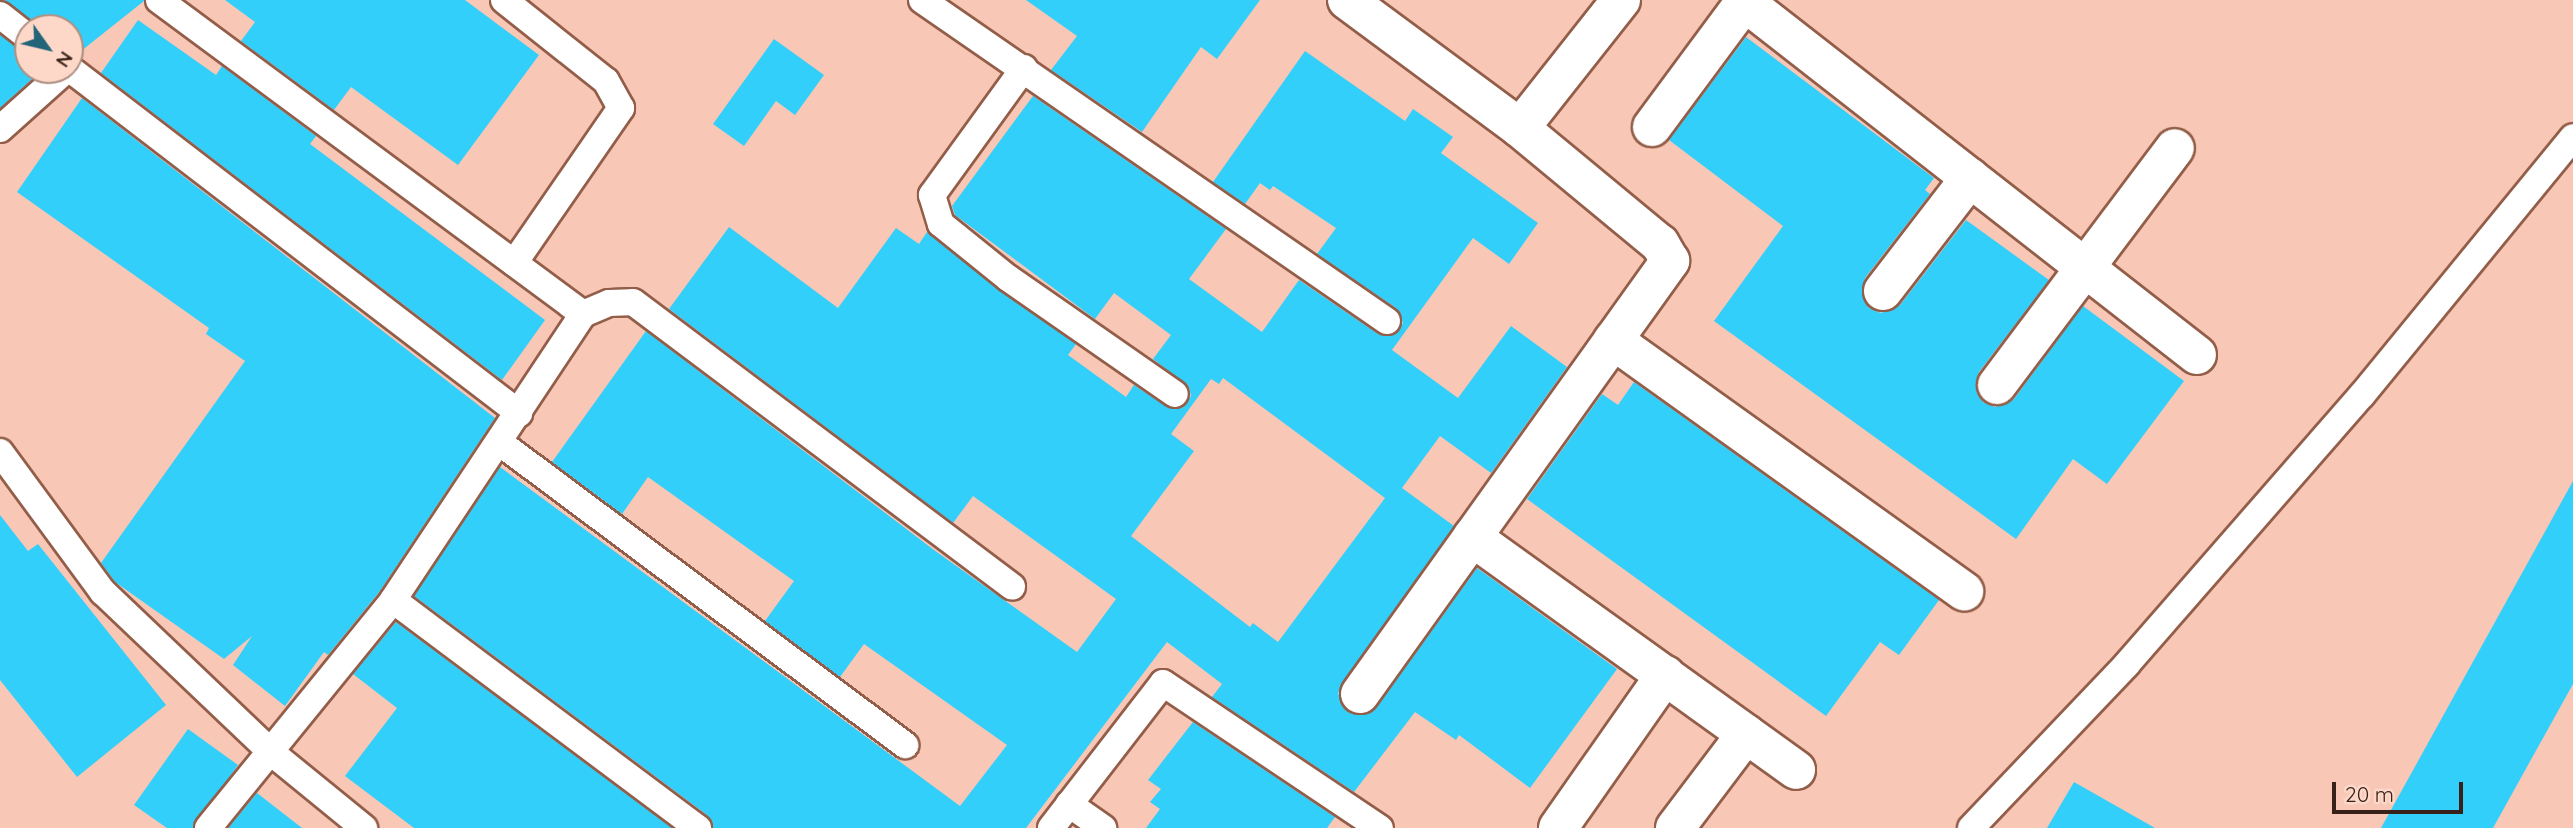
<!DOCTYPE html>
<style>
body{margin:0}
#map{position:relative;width:2573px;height:828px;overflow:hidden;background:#f8c7b5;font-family:Quicksand,sans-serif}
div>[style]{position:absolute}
.building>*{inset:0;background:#32cffb}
.roads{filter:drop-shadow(2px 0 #935e49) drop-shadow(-2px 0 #935e49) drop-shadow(0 2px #935e49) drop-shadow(0 -2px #935e49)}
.service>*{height:26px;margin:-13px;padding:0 13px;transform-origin:13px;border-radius:13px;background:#fff}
.minor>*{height:38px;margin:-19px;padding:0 19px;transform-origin:19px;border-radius:19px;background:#fff}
span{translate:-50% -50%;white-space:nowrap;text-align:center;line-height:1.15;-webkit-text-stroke:7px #fdd8c9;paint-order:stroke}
.north{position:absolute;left:14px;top:14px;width:70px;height:70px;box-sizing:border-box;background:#fdd8c9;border:2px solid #ae8f82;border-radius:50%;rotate:124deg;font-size:19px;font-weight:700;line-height:28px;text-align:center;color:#382118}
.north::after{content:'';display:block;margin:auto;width:24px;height:32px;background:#226478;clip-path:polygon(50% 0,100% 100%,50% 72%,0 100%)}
.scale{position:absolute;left:2332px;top:782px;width:131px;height:32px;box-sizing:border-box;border:4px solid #382118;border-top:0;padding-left:9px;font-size:21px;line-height:24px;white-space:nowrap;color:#382118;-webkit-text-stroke:5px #fdd8c9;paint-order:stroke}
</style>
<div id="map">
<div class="building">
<i style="clip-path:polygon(4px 0,144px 0,144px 1px,76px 55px,70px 54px,70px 28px,40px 28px)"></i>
<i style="clip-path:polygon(225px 0,465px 0,539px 55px,458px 165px,351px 87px,334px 110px,241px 41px,255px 22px)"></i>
<i style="clip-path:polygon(1026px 0,1260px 0,1217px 59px,1201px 47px,1142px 132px,1051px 70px,1077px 36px)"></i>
<i style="clip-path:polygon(138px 20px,216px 75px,222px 66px,316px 136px,310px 144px,545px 320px,502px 380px,101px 73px)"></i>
<i style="clip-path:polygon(0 35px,28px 52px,28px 70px,42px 70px,0 108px)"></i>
<i style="clip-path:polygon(1746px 37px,1934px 178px,1925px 190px,1930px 194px,1865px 278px,1863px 299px,1869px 308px,1881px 313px,1900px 305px,1966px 220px,2049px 280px,1979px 372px,1977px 393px,1983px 402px,1995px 407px,2014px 399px,2083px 306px,2184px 381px,2107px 484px,2073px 459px,2016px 539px,1714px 321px,1783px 226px,1669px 140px)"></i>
<i style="clip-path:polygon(774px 39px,824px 75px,795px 115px,776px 101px,744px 146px,713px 124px)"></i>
<i style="clip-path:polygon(evenodd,1305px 51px,1405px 121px,1413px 109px,1453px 137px,1441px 153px,1538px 223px,1509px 264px,1473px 238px,1392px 350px,1458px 398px,1511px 326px,1567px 367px,1491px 473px,1440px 436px,1402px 488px,1454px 526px,1338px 693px,1348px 712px,1368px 714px,1377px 707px,1477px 568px,1617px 669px,1530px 788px,1459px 735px,1456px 740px,1415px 712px,1354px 792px,1212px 697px,1222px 684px,1167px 642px,1026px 828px,713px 828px,707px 815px,414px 596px,500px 467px,960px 806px,1007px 745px,864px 644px,840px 677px,765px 621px,794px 581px,648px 477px,622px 514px,552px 462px,646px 331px,934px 550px,1077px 652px,1116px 599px,973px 496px,953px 523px,669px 309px,729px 227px,838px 308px,896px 228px,919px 244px,927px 232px,1076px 344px,1068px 355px,1126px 397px,1134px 385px,1167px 407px,1182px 408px,1191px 396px,1189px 387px,1153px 359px,1171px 335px,1114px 293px,1095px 319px,955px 215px,952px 206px,1033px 96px,1226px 229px,1189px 279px,1262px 332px,1299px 280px,1378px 334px,1393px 335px,1403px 323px,1396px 308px,1317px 254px,1336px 228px,1273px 186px,1270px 190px,1260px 183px,1245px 204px,1213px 182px,1305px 51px,1223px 378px,1385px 498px,1278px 642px,1253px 623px,1250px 627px,1131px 536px,1194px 451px,1171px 434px,1211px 379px,1219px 384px,1223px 378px)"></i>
<i style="clip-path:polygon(82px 98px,495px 418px,380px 591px,328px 655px,324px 652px,285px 706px,233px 665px,252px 636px,224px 659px,115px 582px,101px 563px,245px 361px,206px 334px,209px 328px,17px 192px)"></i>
<i style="clip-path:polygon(1634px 382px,1939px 600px,1899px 655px,1880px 642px,1826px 716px,1527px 499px,1602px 394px,1618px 405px)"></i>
<i style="clip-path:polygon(2573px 481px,2573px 684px,2493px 828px,2381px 828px)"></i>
<i style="clip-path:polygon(0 515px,28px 551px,38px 544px,166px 705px,77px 777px,0 680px)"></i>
<i style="clip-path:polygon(396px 622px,672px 828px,414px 828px,345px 776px,397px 708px,353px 674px)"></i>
<i style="clip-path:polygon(1193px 722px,1335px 817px,1327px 828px,1146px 828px,1160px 809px,1150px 802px,1161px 789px,1148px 780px)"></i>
<i style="clip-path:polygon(188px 729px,238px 765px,193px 828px,167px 828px,134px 805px)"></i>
<i style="clip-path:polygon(2074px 782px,2155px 828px,2047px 828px)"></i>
<i style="clip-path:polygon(257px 793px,302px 828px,228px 828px)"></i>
</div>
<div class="roads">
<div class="service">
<i style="left:159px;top:0;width:528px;rotate:36.52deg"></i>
<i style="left:504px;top:0;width:130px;rotate:38.5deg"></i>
<i style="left:606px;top:81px;width:31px;rotate:61deg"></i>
<i style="left:621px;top:108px;width:188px;rotate:124.6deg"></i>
<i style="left:922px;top:0;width:565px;rotate:34.62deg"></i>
<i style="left:0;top:15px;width:36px;rotate:38deg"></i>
<i style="left:1024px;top:68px;width:157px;rotate:125.9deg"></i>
<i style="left:932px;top:195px;width:30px;rotate:73deg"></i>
<i style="left:941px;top:224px;width:86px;rotate:38.9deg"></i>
<i style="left:1008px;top:278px;width:203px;rotate:34.8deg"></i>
<i style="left:70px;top:69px;width:566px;rotate:37.46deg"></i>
<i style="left:0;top:129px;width:89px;rotate:-41.8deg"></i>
<i style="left:499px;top:442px;width:507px;rotate:36.73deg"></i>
<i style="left:0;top:452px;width:174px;rotate:53.7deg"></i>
<i style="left:103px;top:592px;width:233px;rotate:43.6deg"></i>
<i style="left:272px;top:753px;width:119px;rotate:39.2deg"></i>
<i style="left:393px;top:600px;width:343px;rotate:-56.4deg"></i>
<i style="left:583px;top:314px;width:28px;rotate:-23deg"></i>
<i style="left:609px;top:303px;width:24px;rotate:-2deg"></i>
<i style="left:633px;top:302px;width:474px;rotate:36.9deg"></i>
<i style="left:1069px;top:804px;width:42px;rotate:35.2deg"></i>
<i style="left:208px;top:828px;width:294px;rotate:-50.9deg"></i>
<i style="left:393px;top:600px;width:381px;rotate:36.8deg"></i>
<i style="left:1051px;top:828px;width:183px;rotate:-52.3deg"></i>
<i style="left:1163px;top:683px;width:261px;rotate:33.8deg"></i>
<i style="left:1971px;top:828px;width:226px;rotate:-46.4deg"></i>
<i style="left:2127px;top:664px;width:357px;rotate:-48.9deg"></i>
<i style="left:2362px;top:395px;width:333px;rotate:-50.7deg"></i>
</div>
<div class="minor">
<i style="left:1347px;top:0;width:215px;rotate:36.5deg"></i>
<i style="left:1520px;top:128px;width:163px;rotate:-51.7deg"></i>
<i style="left:1742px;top:0;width:577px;rotate:37.96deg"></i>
<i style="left:1652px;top:127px;width:158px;rotate:-53.5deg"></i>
<i style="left:1883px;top:291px;width:143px;rotate:-52.4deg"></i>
<i style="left:1613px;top:340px;width:432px;rotate:35.6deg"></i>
<i style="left:1997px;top:385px;width:296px;rotate:-53.1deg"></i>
<i style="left:1472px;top:537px;width:399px;rotate:35.7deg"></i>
<i style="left:1360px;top:694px;width:533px;rotate:-54.4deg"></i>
<i style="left:1670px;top:261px;width:20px;rotate:-120deg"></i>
<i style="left:1660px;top:244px;width:182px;rotate:-140.4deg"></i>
<i style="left:1558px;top:828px;width:187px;rotate:-55deg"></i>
<i style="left:1675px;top:828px;width:118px;rotate:-52.9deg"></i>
</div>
</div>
<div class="north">N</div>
<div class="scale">20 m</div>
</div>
